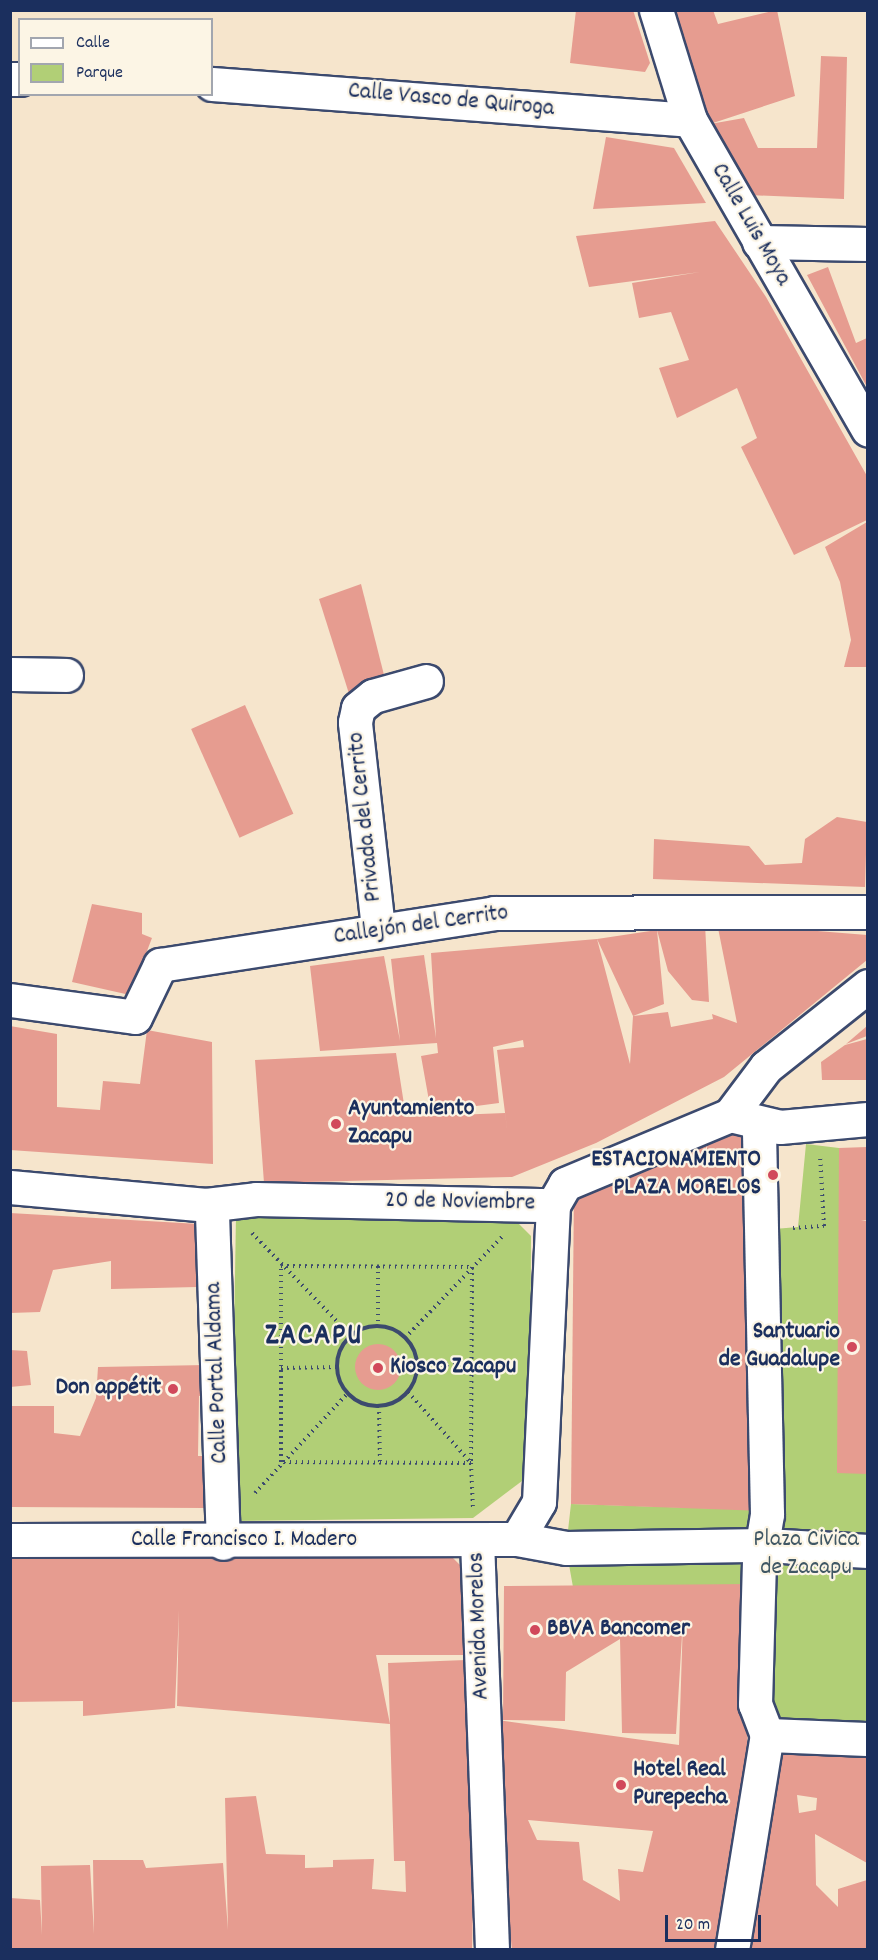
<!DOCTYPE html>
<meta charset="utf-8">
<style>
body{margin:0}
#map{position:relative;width:878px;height:1960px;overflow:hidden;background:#f6e5cc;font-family:Dekko,sans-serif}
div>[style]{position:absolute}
.green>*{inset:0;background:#b1cf76}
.building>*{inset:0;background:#e69c90;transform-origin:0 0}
.round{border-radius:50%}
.path>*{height:4px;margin-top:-2px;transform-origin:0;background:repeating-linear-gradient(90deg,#3c4a6e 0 1.5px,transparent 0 6px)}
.path>.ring{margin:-2px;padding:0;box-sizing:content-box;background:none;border:4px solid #3c4a6e;border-radius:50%}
.roads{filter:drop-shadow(2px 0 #3c4a6e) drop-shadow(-2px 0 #3c4a6e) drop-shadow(0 2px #3c4a6e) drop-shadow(0 -2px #3c4a6e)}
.minor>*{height:33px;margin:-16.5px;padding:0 16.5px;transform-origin:16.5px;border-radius:16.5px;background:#fff}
.dots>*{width:16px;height:16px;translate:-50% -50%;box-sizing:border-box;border:3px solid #fcf5e5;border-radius:50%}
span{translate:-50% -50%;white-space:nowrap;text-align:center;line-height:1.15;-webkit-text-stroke:4.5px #fcf5e5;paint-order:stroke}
.street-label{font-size:24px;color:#1b2f5e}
.poi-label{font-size:24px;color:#1b2f5e;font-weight:700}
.left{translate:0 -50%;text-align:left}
.right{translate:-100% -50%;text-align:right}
.park-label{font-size:24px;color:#405764}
.district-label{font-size:30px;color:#1b2f5e;font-weight:700;letter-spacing:1.5px}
.frame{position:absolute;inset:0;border:12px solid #1b2f5e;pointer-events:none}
.legend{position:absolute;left:18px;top:18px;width:195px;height:78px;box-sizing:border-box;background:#fcf5e5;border:2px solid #a2a6af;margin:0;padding:8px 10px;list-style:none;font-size:18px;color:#1b2f5e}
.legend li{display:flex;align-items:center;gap:12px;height:30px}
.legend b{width:30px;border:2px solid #a2a6af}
.scale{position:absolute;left:665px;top:1915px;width:96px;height:27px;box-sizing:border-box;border:3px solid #1b2f5e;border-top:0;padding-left:8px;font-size:18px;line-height:21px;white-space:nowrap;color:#1b2f5e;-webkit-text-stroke:4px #fcf5e5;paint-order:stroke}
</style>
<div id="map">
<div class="green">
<i style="clip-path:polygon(806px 1144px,839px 1148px,839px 1382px,868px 1381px,867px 1739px,767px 1735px,684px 1585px,573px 1587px,566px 1548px,571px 1504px,763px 1510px,761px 1230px,798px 1227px)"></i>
<i style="clip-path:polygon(507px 1212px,531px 1236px,530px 1475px,473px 1518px,231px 1521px,236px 1215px)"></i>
</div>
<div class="building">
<i style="clip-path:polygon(576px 10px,633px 10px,650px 63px,645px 72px,570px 63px)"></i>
<i style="clip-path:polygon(673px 10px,713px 10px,718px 24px,777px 10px,795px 96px,710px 124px)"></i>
<i style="clip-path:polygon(821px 56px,847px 57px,844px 199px,749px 195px,710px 124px,744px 118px,758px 148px,817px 148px)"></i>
<i style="clip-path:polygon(606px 137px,674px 148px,706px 203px,593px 209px)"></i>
<i style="clip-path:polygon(715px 221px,766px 297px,867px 476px,867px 520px,794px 555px,741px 447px,757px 438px,737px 388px,677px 418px,659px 368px,689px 360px,671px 312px,639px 318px,632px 283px,700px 272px,589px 287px,576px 236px)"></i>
<i style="clip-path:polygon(828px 267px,856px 343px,867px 338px,867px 387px,807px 275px)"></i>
<i style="clip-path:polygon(867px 522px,867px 667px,844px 667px,851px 640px,840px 582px,825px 547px)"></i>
<i style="clip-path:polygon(361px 584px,384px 675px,351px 700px,319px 599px)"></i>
<i style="left:245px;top:705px;width:119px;height:59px;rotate:66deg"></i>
<i style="clip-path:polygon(837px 817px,867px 822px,865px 887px,653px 879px,654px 839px,749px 846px,765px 865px,802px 863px,805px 839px)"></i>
<i style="clip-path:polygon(92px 904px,142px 913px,142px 934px,152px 938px,130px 995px,72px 982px)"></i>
<i style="clip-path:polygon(655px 923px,705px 924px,709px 1002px,692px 1000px,668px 971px,657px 930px,664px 1004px,633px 1016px,668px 1012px,671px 1027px,713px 1019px,712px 1014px,737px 1023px,717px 923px,867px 935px,867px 960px,724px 1077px,596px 1143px,512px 1177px,264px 1183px,255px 1060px,396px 1053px,406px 1117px,505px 1113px,509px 1144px,497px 1050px,524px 1047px,523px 1040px,493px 1047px,499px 1103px,431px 1112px,421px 1056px,438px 1053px,437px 1043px,320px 1051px,310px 966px,384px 956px,400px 1041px,391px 959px,424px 955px,436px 1038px,431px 953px,597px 939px,630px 1064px,633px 1016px,597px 939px,657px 930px)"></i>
<i style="clip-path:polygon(10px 1026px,57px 1034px,57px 1107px,100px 1110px,103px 1081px,140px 1084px,147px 1030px,212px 1042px,213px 1164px,10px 1150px)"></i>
<i style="clip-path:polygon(867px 1026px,867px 1036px,846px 1044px)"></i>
<i style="clip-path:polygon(867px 1039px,867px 1080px,822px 1080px,821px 1062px,845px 1045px)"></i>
<i style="clip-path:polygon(734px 1131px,752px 1134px,764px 1511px,571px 1504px,574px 1189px)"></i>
<i style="clip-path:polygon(867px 1147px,867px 1220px,861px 1220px,867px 1221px,867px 1474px,837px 1473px,839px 1148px)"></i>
<i style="clip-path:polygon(10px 1213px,199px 1224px,197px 1287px,111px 1289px,111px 1261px,53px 1270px,40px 1312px,10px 1313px)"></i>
<i class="round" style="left:355px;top:1344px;width:46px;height:46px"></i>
<i style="clip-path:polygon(10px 1350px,27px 1351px,31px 1385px,10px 1387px)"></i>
<i style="clip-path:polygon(206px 1365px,207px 1394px,199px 1396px,198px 1456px,205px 1456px,204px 1508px,10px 1507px,10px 1406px,54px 1406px,54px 1433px,80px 1436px,96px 1398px,98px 1367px)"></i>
<i style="clip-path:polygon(10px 1557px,452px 1557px,462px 1567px,466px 1655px,376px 1655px,390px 1724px,388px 1663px,466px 1660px,474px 1862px,472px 1950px,10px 1950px,10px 1898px,40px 1900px,42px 1935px,41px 1866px,90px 1865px,94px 1934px,93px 1860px,143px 1860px,146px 1868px,223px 1863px,228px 1930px,225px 1798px,256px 1796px,266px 1854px,305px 1855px,305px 1868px,333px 1867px,333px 1860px,374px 1859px,372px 1889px,406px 1892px,405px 1861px,394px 1861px,390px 1724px,177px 1706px,179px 1610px,175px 1708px,83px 1716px,83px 1701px,10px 1702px)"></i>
<i style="clip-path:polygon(evenodd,752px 1584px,747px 1754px,716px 1950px,512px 1950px,498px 1817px,497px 1720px,679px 1745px,683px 1619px,676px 1734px,622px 1733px,620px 1639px,566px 1672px,565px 1721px,503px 1720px,504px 1586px,752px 1584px,528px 1820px,653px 1831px,643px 1872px,618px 1869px,620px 1901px,583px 1880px,579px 1842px,537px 1840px,528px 1820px)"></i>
<i style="clip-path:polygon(evenodd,777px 1754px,867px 1757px,867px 1863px,815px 1834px,816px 1885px,838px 1907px,838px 1889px,867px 1880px,867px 1950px,748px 1950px,777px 1754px,797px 1795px,817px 1798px,816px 1810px,799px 1813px,797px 1795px)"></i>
</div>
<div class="path">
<i style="left:793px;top:1228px;width:31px;rotate:-4deg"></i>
<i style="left:824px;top:1226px;width:69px;rotate:-93.3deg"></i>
<i style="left:252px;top:1233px;width:143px;rotate:46.1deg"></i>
<i style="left:281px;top:1266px;width:191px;rotate:0.3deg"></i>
<i style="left:472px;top:1267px;width:196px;rotate:90.3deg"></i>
<i style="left:471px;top:1463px;width:190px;rotate:-179.7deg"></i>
<i style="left:281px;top:1462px;width:196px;rotate:-90deg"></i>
<i style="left:378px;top:1266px;width:61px;rotate:90deg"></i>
<i class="ring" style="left:337px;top:1326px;width:76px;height:76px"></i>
<i style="left:405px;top:1338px;width:140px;rotate:-46.2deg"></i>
<i style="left:417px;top:1365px;width:55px;rotate:-1deg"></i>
<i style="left:281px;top:1368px;width:57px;rotate:-1deg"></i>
<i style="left:408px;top:1392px;width:95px;rotate:48.4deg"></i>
<i style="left:471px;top:1463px;width:45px;rotate:87.5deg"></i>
<i style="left:379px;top:1406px;width:57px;rotate:89deg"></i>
<i style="left:255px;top:1493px;width:137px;rotate:-47.1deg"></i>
</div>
<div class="roads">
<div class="minor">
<i style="left:656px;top:10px;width:115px;rotate:72.8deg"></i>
<i style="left:690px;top:120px;width:357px;rotate:60.1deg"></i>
<i style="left:10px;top:79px;width:10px"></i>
<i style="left:212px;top:84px;width:479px;rotate:4.3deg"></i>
<i style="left:759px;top:242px;width:109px;rotate:1.1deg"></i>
<i style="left:10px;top:674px;width:56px;rotate:1deg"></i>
<i style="left:378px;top:928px;width:207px;rotate:-96.4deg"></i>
<i style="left:355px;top:722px;width:14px;rotate:-78deg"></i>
<i style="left:358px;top:708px;width:19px;rotate:-39deg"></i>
<i style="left:373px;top:696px;width:55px;rotate:-15.8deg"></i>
<i style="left:10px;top:1000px;width:126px;rotate:7.7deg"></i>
<i style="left:135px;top:1017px;width:58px;rotate:-64.3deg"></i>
<i style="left:160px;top:965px;width:338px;rotate:-8.8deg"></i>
<i style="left:494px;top:913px;width:374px;rotate:-0.2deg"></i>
<i style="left:730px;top:1115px;width:60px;rotate:-53.1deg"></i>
<i style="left:766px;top:1067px;width:130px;rotate:-38.5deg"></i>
<i style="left:10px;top:1187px;width:197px;rotate:5.2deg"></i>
<i style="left:206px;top:1205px;width:50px;rotate:-6.8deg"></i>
<i style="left:256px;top:1199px;width:297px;rotate:1.2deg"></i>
<i style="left:206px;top:1205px;width:10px;rotate:53deg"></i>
<i style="left:212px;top:1213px;width:330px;rotate:88.1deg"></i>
<i style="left:517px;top:1539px;width:50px;rotate:10.4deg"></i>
<i style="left:566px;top:1548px;width:199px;rotate:-0.9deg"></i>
<i style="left:765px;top:1545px;width:103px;rotate:3.3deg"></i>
<i style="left:10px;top:1540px;width:507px;rotate:-0.11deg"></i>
<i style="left:517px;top:1539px;width:43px;rotate:-59.3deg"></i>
<i style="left:539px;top:1502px;width:297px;rotate:-87.3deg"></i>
<i style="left:553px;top:1205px;width:24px;rotate:-60deg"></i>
<i style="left:565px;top:1184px;width:179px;rotate:-22.7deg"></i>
<i style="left:730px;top:1115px;width:51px;rotate:13.5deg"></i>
<i style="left:780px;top:1127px;width:88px;rotate:-5.2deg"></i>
<i style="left:477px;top:1540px;width:410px;rotate:87.9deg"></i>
<i style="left:767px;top:1735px;width:101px;rotate:2.3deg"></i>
<i style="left:732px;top:1950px;width:218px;rotate:-80.8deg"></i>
<i style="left:767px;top:1735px;width:33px;rotate:-111deg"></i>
<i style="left:755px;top:1704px;width:142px;rotate:-88.4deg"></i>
<i style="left:759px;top:1562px;width:49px;rotate:-80.5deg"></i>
<i style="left:767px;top:1514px;width:391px;rotate:-91.2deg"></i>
</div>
</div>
<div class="dots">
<i style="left:336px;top:1124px;background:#d1495b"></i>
<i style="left:773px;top:1175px;background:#d1495b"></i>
<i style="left:852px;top:1347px;background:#d1495b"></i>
<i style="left:378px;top:1368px;background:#d1495b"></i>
<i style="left:173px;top:1389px;background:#d1495b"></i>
<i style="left:535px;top:1630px;background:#d1495b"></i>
<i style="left:621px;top:1785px;background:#d1495b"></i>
</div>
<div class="street-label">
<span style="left:451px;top:101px;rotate:5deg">Calle Vasco de Quiroga</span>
<span style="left:750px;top:225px;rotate:60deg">Calle Luis Moya</span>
<span style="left:366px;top:817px;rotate:-96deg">Privada del Cerrito</span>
<span style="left:421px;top:926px;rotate:-8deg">Callejón del Cerrito</span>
<span style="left:460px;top:1203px;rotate:1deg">20 de Noviembre</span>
<span style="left:218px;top:1373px;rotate:-92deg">Calle Portal Aldama</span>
<span style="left:244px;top:1541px">Calle Francisco I. Madero</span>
<span style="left:480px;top:1626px;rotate:-92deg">Avenida Morelos</span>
</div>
<div class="poi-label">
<span class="left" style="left:348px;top:1124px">Ayuntamiento<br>Zacapu</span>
<span class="right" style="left:761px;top:1175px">ESTACIONAMIENTO<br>PLAZA MORELOS</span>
<span class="right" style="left:840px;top:1347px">Santuario<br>de Guadalupe</span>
<span class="left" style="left:390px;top:1368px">Kiosco Zacapu</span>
<span class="right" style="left:161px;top:1389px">Don appétit</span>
<span class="left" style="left:547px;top:1630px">BBVA Bancomer</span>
<span class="left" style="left:633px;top:1785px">Hotel Real<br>Purepecha</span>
</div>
<div class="park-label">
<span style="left:806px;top:1555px">Plaza Civica<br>de Zacapu</span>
</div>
<div class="district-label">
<span style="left:314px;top:1338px">ZACAPU</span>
</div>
<div class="frame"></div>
<ul class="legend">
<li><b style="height:8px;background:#fff"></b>Calle</li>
<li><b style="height:16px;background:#b1cf76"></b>Parque</li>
</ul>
<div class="scale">20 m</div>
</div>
